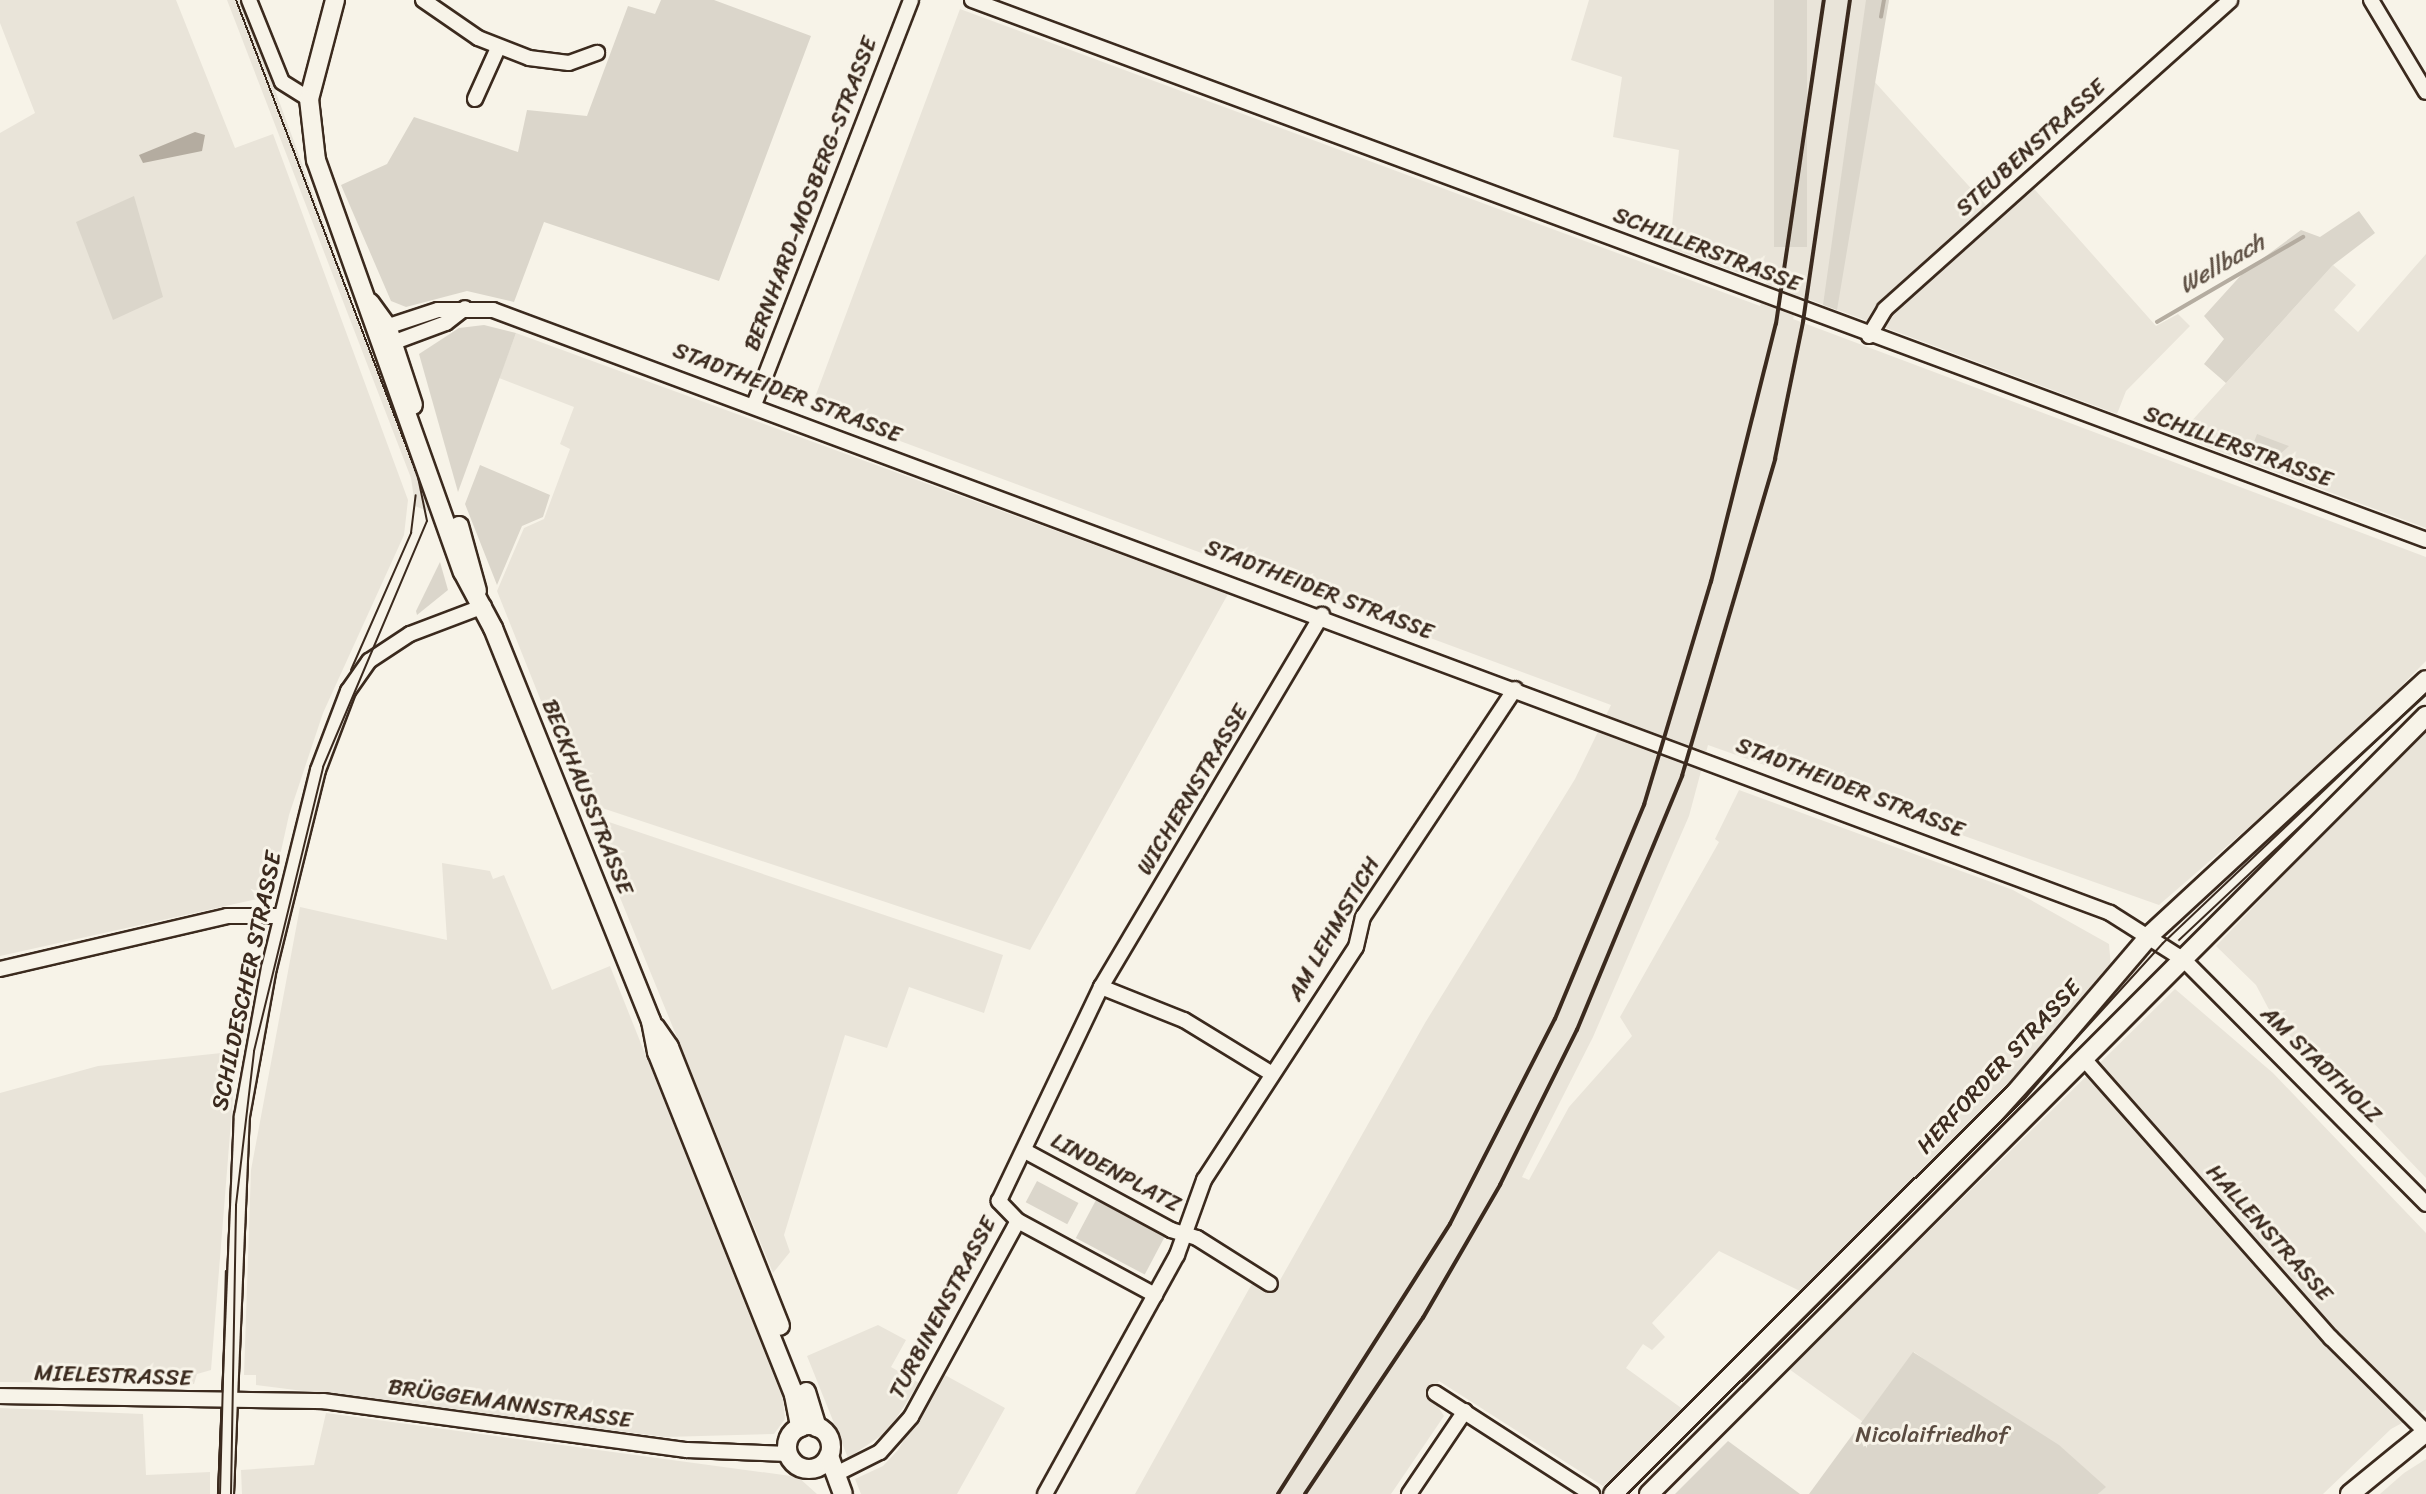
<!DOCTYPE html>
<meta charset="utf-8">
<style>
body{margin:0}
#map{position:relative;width:2426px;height:1494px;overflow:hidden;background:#f7f3e8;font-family:Sriracha,sans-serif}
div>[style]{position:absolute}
.built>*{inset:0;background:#e9e4d9}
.green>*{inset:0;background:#dbd6cb;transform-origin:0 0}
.water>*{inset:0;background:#b4aca0}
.stream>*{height:3.5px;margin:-1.75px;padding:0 1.75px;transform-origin:1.75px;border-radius:1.75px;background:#b4aca0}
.roads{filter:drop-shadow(2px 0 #3b2a1e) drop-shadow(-2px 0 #3b2a1e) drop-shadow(0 2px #3b2a1e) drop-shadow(0 -2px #3b2a1e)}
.minor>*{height:14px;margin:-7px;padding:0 7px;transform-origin:7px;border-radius:7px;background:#f7f3e8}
.major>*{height:18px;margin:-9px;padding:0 9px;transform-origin:9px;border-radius:9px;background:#f7f3e8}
.major>.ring{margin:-9px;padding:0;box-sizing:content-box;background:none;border:18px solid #f7f3e8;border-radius:50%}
.tram>*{height:2px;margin:-1px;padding:0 1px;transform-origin:1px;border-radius:1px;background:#3b2a1e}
.rail>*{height:3.5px;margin:-1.75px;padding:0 1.75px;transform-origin:1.75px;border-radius:1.75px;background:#3b2a1e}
span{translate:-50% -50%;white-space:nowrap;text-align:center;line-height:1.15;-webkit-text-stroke:6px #f7f3e8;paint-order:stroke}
.street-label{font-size:23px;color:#3b2a1e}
.park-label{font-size:23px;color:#5b4c41}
.water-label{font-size:24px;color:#5f5145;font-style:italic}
</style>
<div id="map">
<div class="built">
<i style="clip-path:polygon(0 0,176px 0,235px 148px,273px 134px,408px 500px,404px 535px,323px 713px,289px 815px,271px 896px,0 956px,0 133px,35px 113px,0 23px)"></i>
<i style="clip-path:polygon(227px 0,242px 0,430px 512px,415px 506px,411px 478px)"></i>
<i style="clip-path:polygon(1589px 0,1889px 0,1873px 80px,1986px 205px,2021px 174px,2156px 326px,2178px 314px,2190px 326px,2126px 391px,2117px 414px,1800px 296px,1793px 319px,2426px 557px,2426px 661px,2339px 749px,2159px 905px,1708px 745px,1689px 816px,1593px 1037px,1522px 1177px,1529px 1180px,1569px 1107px,1632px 1036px,1620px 1017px,1719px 842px,1715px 839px,1739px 790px,2013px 890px,2109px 944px,2111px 967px,2010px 1081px,1802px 1292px,1719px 1251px,1652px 1323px,1665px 1337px,1652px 1350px,1643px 1344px,1626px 1368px,1684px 1410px,1606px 1488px,1439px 1381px,1431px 1395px,1444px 1416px,1391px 1494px,1135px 1494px,1259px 1271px,1279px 1282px,1425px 1023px,1575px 779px,1611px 705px,811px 408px,960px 9px,1760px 306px,1766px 283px,1670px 248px,1679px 150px,1613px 137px,1622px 77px,1571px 60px)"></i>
<i style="clip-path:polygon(2426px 254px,2426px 528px,2178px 436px,2333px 265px,2356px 285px,2334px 310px,2358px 332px)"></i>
<i style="clip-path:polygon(516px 333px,1228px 594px,1030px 950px,581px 801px,497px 591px,524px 528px,544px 519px,570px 449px,560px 444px,574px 407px,499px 378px)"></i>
<i style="clip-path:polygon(2426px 727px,2426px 1178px,2274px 1019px,2256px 985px,2216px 946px)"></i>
<i style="clip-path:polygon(597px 818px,1003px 955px,984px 1013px,909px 987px,887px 1048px,845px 1035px,784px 1235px,790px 1252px,773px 1273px,588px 819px)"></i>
<i style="clip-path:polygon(442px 863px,490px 871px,493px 879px,504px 875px,552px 990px,610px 966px,783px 1399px,785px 1419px,774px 1434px,665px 1437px,256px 1385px,256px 1375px,244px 1375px,251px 1170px,300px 907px,447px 940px)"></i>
<i style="clip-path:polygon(2175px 989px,2273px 1073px,2426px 1233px,2426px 1410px,2391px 1429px,2323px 1494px,2098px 1494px,2105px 1487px,1914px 1352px,1866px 1424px,1789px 1369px)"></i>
<i style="clip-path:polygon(231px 1052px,236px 1059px,211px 1370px,197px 1374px,194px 1384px,0 1382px,0 1093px,98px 1066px)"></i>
<i style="clip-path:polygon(878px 1325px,906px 1340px,891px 1367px,919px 1383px,888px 1431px,848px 1458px,807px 1356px)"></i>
<i style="clip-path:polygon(943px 1374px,1005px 1408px,957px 1494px,861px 1494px,855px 1479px,883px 1466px,898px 1450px)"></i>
<i style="clip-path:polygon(0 1408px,143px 1414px,146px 1475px,210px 1472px,210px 1494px,0 1494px)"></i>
<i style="clip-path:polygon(326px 1413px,798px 1477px,817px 1494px,242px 1494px,241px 1470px,314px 1465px)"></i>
<i style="clip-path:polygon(2426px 1459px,2426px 1494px,2380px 1494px,2404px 1473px)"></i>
</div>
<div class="green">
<i style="clip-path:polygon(661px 0,714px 0,811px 36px,719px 281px,544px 222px,514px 302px,467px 291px,406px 307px,391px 301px,341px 185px,387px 164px,414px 117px,518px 152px,527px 110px,587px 116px,628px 6px,655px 14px)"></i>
<i style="left:1774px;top:0;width:33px;height:247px"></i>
<i style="clip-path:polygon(1866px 0,1889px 0,1837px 310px,1823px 305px)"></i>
<i style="clip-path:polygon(134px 196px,163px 297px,113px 320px,76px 222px)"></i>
<i style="clip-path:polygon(2359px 211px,2375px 233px,2333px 265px,2226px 383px,2204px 364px,2224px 339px,2204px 316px,2243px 273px,2301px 230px,2320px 237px)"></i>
<i style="clip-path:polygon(484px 325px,516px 333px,458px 492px,419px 354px,459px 328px)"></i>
<i style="clip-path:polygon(2257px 434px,2289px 446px,2280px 454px,2278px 468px,2248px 458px)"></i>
<i style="clip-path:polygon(480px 465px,550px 495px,543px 517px,522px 526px,497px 585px,465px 504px)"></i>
<i style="clip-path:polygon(440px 562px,448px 590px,417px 615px,416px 611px)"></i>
<i style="left:1037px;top:1181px;width:47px;height:24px;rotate:28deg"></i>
<i style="left:1096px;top:1200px;width:78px;height:43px;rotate:28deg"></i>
<i style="clip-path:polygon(1913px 1352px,2059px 1445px,2106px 1487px,2098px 1494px,1809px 1494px)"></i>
<i style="clip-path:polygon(1728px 1441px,1800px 1494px,1675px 1494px)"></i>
</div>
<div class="water">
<i style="clip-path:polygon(195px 132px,205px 135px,202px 151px,143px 163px,139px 155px)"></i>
</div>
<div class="stream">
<i style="left:1881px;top:17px;width:17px;rotate:-80deg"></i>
<i style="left:2157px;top:322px;width:169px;rotate:-30.2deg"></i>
</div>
<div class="roads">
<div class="minor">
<i style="left:249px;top:0;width:88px;rotate:68.1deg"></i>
<i style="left:282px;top:82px;width:32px;rotate:32deg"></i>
<i style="left:423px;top:0;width:67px;rotate:34.6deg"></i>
<i style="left:478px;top:38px;width:55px;rotate:21.4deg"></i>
<i style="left:529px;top:58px;width:40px;rotate:7.1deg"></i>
<i style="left:569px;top:63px;width:30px;rotate:-20deg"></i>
<i style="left:972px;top:0;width:1551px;rotate:20.37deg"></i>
<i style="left:2371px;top:0;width:107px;rotate:59.1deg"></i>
<i style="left:475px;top:99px;width:56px;rotate:-65.7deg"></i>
<i style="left:377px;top:330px;width:64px;rotate:-18.2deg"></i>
<i style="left:438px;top:310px;width:55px"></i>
<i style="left:493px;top:310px;width:1726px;rotate:20.45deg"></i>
<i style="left:2110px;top:913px;width:88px;rotate:32.4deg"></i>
<i style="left:2184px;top:960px;width:344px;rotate:45.2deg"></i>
<i style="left:1869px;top:336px;width:31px;rotate:-59deg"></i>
<i style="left:1885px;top:309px;width:463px;rotate:-41.8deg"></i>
<i style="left:384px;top:346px;width:66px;rotate:-20.4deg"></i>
<i style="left:446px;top:323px;width:24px;rotate:-38deg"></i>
<i style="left:754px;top:405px;width:434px;rotate:-68.8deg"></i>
<i style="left:0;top:969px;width:233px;rotate:-13.1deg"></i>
<i style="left:227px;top:916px;width:54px"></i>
<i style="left:1101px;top:987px;width:89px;rotate:21.7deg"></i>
<i style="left:1184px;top:1020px;width:103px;rotate:31.5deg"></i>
<i style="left:2084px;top:1059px;width:373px;rotate:48.5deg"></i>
<i style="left:2331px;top:1338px;width:134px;rotate:44.7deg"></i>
<i style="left:1025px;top:1151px;width:166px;rotate:28.4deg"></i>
<i style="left:1171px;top:1230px;width:27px;rotate:17deg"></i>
<i style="left:1197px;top:1238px;width:86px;rotate:32.2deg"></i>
<i style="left:1018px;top:1221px;width:156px;rotate:28.4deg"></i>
<i style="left:1435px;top:1393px;width:187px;rotate:32.8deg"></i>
<i style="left:0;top:1396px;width:323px;rotate:0.9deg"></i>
<i style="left:323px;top:1401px;width:367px;rotate:7.7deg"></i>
<i style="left:687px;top:1450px;width:101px;rotate:2.3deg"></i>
<i style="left:836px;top:1474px;width:49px;rotate:-26.6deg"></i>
<i style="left:880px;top:1452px;width:47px;rotate:-48.5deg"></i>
<i style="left:911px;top:1417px;width:223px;rotate:-61.4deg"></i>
<i style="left:1018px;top:1221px;width:28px;rotate:-134deg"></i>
<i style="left:999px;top:1201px;width:237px;rotate:-64.5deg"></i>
<i style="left:1101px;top:987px;width:433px;rotate:-59.3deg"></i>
<i style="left:226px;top:1494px;width:378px;rotate:-87.6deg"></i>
<i style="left:242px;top:1116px;width:150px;rotate:-79.7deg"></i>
<i style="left:269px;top:968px;width:204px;rotate:-76.1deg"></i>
<i style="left:318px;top:770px;width:85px;rotate:-69.2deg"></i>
<i style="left:348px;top:691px;width:37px;rotate:-55deg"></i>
<i style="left:369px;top:661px;width:49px;rotate:-33.4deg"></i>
<i style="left:410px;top:634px;width:79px;rotate:-20.7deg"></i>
<i style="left:1045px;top:1494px;width:273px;rotate:-61.1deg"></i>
<i style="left:1177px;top:1255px;width:80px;rotate:-70.2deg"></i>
<i style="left:1204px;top:1180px;width:278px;rotate:-56.9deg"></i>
<i style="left:1356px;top:947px;width:31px;rotate:-77deg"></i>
<i style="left:1363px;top:917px;width:274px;rotate:-56.3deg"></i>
<i style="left:1409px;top:1494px;width:100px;rotate:-56deg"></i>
</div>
<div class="major">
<i style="left:335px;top:0;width:102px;rotate:104.7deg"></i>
<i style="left:309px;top:99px;width:61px;rotate:83.5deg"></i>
<i style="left:316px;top:160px;width:437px;rotate:70.4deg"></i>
<i style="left:463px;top:572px;width:64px;rotate:61.8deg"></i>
<i style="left:493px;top:628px;width:424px;rotate:68.1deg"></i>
<i style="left:651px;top:1021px;width:32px;rotate:79deg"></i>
<i style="left:657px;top:1052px;width:369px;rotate:68.2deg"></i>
<i style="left:794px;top:1395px;width:33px;rotate:79deg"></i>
<i style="left:370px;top:303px;width:29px;rotate:54deg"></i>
<i style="left:387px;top:326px;width:83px;rotate:71.8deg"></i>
<i style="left:459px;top:526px;width:67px;rotate:74.5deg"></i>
<i style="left:655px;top:1027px;width:24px;rotate:55deg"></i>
<i style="left:669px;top:1047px;width:300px;rotate:68.3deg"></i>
<i style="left:806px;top:1392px;width:37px;rotate:73deg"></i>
<i class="ring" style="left:787px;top:1425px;width:26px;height:26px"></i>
<i style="left:829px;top:1456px;width:40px;rotate:69.8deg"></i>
<i style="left:1613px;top:1494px;width:571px;rotate:-44.93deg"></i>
<i style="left:2017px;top:1091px;width:206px;rotate:-49.5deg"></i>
<i style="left:2151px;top:934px;width:374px;rotate:-42.7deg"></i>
<i style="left:1649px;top:1494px;width:1100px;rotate:-45.04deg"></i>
<i style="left:2350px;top:1494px;width:98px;rotate:-39.2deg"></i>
</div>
</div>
<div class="tram">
<i style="left:351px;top:670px;width:150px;rotate:-66.3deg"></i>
<i style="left:411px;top:533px;width:38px;rotate:-83deg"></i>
<i style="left:2179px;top:940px;width:178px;rotate:-43.2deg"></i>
<i style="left:220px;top:1494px;width:223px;rotate:-88.5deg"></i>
<i style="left:231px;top:1494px;width:289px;rotate:-89deg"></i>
<i style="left:236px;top:1205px;width:155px;rotate:-83.3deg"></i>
<i style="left:254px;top:1051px;width:292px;rotate:-76.3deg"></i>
<i style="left:323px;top:767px;width:267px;rotate:-67.1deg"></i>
<i style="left:427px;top:521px;width:45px;rotate:-101.6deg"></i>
<i style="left:418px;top:477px;width:511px;rotate:-110.88deg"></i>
<i style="left:1627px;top:1494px;width:530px;rotate:-44.92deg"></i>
<i style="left:2002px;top:1120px;width:239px;rotate:-47.7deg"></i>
<i style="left:2163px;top:943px;width:363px;rotate:-43.5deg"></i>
</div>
<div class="rail">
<i style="left:1278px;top:1494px;width:320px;rotate:-57.5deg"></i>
<i style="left:1450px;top:1224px;width:230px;rotate:-62.9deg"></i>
<i style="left:1555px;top:1019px;width:232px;rotate:-67.4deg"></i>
<i style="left:1644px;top:805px;width:233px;rotate:-73.3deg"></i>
<i style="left:1711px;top:582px;width:266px;rotate:-75.9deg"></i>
<i style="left:1776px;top:324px;width:328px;rotate:-81.6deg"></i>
<i style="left:1305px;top:1494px;width:212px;rotate:-56.2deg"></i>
<i style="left:1423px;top:1318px;width:154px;rotate:-59.9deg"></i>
<i style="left:1500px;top:1185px;width:173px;rotate:-63.6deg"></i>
<i style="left:1577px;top:1030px;width:275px;rotate:-67.5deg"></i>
<i style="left:1682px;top:776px;width:330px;rotate:-73.6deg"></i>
<i style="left:1775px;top:459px;width:140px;rotate:-78.4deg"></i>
<i style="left:1803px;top:322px;width:325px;rotate:-81.7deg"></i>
</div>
<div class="street-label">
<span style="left:2031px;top:148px;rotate:-42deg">STEUBENSTRASSE</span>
<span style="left:811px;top:194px;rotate:-69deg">BERNHARD-MOSBERG-STRASSE</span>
<span style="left:1707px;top:250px;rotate:21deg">SCHILLERSTRASSE</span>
<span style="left:787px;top:393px;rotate:21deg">STADTHEIDER STRASSE</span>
<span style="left:2238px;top:447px;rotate:20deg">SCHILLERSTRASSE</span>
<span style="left:1319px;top:590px;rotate:21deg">STADTHEIDER STRASSE</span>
<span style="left:1850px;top:788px;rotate:21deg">STADTHEIDER STRASSE</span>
<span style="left:1193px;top:790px;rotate:-59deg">WICHERNSTRASSE</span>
<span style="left:587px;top:797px;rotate:68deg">BECKHAUSSTRASSE</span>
<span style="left:1334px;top:929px;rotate:-60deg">AM LEHMSTICH</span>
<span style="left:247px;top:981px;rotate:-78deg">SCHILDESCHER STRASSE</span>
<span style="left:2321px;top:1065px;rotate:44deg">AM STADTHOLZ</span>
<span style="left:1999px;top:1067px;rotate:-47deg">HERFORDER STRASSE</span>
<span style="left:1116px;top:1173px;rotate:28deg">LINDENPLATZ</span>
<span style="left:2269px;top:1233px;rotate:48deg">HALLENSTRASSE</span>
<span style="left:943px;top:1308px;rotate:-62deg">TURBINENSTRASSE</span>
<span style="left:113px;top:1376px;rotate:2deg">MIELESTRASSE</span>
<span style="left:510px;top:1404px;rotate:8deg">BRÜGGEMANNSTRASSE</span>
</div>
<div class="park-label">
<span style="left:1932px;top:1435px">Nicolaifriedhof</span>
</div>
<div class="water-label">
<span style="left:2222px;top:264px;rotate:-30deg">Wellbach</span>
</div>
</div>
